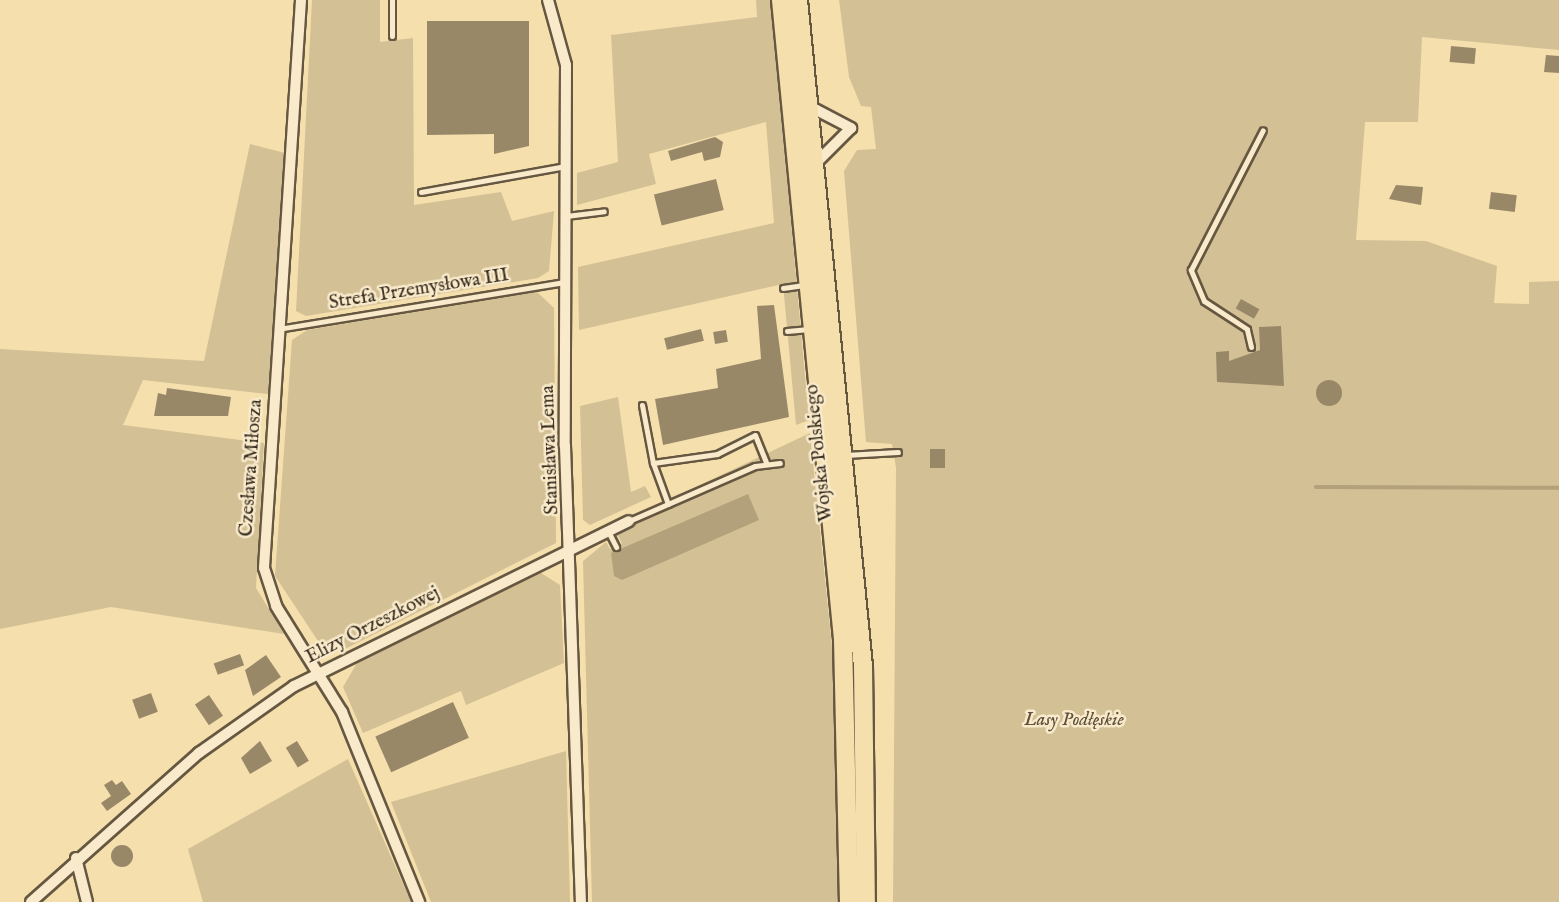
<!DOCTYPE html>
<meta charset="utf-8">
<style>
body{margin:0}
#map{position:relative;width:1559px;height:902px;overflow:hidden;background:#f4dfad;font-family:"IM FELL English",serif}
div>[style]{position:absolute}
.green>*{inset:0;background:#d4c095}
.water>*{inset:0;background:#b3a17c}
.stream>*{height:3.5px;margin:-1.75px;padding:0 1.75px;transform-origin:1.75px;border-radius:1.75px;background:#b3a17c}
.building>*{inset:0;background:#998868;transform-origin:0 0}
.round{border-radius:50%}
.roads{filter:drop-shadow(2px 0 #665741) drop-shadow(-2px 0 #665741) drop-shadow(0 2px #665741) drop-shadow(0 -2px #665741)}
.service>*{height:5px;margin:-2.5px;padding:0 2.5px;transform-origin:2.5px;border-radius:2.5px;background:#f8eaca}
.minor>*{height:10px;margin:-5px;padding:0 5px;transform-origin:5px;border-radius:5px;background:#f8eaca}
.primary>*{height:18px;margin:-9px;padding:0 9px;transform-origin:9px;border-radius:9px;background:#f4dfad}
span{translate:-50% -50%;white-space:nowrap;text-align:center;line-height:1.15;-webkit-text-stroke:5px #f8eaca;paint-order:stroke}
.street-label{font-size:19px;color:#362a1d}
.park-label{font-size:19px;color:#5e503b;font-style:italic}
</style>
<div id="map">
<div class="green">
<i style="clip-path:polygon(312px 0,380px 0,380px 42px,413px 38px,414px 205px,501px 192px,512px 221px,554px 211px,549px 271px,538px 278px,306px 316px,296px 311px)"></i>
<i style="clip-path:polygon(756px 0,771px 0,809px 420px,796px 425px,783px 284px,579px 330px,578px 267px,774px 223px,766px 122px,649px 154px,656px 184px,577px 205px,577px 173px,618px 162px,611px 35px,757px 17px)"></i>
<i style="clip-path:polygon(839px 0,1559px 0,1559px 50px,1422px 37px,1418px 122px,1365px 122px,1356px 240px,1426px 241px,1497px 266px,1494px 303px,1529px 304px,1529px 282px,1559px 281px,1559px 902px,893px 902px,896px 468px,892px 444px,866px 442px,844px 171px,857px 150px,876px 149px,871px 107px,861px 106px,849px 77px)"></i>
<i style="clip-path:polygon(250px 144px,285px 153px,268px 394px,143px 380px,123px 425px,264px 443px,256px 588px,284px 634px,111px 607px,0 629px,0 349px,204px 361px)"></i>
<i style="clip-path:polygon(537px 292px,554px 308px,556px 543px,341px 651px,326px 653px,275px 576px,292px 340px,307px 330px)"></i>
<i style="clip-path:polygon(618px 397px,631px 492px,645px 486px,651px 497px,590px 525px,583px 520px,580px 406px)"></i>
<i style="clip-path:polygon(810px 433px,836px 686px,839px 902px,592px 902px,583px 561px,606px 542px,610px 549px,622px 544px,615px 529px,622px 522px)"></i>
<i style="clip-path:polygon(538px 571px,560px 585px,564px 663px,466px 705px,461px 691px,363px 733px,343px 687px,357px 663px)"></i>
<i style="clip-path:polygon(566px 751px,570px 902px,431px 902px,391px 802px)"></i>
<i style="clip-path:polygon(348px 759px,411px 902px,203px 902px,188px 849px)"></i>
</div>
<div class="water">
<i style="clip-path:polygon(748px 494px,759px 520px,622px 580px,614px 576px,611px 553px)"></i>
</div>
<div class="stream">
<i style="left:1316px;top:487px;width:243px;rotate:0.2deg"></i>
</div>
<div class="building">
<i style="clip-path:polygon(427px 21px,529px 21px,529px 146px,494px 154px,494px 134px,427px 135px)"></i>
<i style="left:1451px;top:46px;width:25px;height:16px;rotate:5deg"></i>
<i style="clip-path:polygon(1546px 55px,1559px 56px,1559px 73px,1544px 72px)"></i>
<i style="clip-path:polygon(715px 137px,723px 142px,720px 157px,704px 161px,702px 152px,671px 161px,668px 151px)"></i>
<i style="left:716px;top:179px;width:32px;height:64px;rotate:76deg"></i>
<i style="clip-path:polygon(1396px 185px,1423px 187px,1421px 205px,1389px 199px)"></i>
<i style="left:1491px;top:192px;width:26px;height:17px;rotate:7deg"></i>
<i style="left:1241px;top:299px;width:21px;height:11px;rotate:29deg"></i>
<i style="clip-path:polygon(774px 305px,789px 417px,663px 445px,655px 399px,718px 388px,716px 369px,761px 359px,757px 306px)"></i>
<i style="clip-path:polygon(1281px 326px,1284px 386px,1217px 382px,1216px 352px,1229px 351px,1229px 361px,1260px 350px,1259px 327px)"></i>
<i style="left:701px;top:329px;width:12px;height:38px;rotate:76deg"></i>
<i style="left:726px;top:330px;width:12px;height:13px;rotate:81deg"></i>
<i class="round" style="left:1316px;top:380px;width:26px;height:26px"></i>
<i style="clip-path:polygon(167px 388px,231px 397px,228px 416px,154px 416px,158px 393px,166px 395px)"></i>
<i style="left:930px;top:449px;width:15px;height:19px"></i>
<i style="left:240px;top:654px;width:12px;height:28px;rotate:70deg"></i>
<i style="clip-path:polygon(266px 655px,281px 677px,253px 696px,245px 670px)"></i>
<i style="left:151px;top:693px;width:20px;height:20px;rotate:70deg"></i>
<i style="left:209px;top:695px;width:25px;height:17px;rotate:56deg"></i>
<i style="left:453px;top:702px;width:39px;height:85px;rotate:66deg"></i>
<i style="clip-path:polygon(260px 741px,272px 761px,250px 774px,241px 758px)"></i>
<i style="left:297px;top:741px;width:23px;height:13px;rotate:59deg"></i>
<i style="clip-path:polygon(112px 780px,116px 785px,122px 781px,131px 794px,107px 811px,101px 803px,111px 796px,104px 785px)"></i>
<i class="round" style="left:111px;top:845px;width:22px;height:22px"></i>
</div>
<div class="roads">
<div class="service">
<i style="left:392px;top:0;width:36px;rotate:90deg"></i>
<i style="left:421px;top:192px;width:147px;rotate:-10.2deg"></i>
<i style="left:566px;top:216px;width:38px;rotate:-7deg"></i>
<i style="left:783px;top:288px;width:21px;rotate:-8deg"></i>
<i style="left:278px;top:329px;width:291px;rotate:-9.3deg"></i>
<i style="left:787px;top:331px;width:22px;rotate:-5deg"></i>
<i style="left:1251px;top:347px;width:18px;rotate:-103deg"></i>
<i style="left:1247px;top:329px;width:51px;rotate:-146.9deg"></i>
<i style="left:1204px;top:301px;width:34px;rotate:-113deg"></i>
<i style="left:1191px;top:270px;width:157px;rotate:-62.8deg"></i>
<i style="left:642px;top:405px;width:59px;rotate:79.3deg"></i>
<i style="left:845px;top:455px;width:53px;rotate:-3.2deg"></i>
<i style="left:668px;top:504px;width:44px;rotate:-110.1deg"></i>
<i style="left:653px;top:463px;width:65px;rotate:-8deg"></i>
<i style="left:717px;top:454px;width:42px;rotate:-26.6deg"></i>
<i style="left:755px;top:435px;width:31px;rotate:68deg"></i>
<i style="left:629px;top:521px;width:137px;rotate:-23.6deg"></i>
<i style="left:755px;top:466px;width:25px;rotate:-7deg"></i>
<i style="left:608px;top:531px;width:18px;rotate:63deg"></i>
</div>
<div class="minor">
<i style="left:301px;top:0;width:569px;rotate:93.73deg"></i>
<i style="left:264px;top:568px;width:40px;rotate:72deg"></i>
<i style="left:276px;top:606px;width:125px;rotate:58.1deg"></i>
<i style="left:342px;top:712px;width:205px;rotate:67.9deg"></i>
<i style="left:548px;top:0;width:67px;rotate:74.5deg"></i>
<i style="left:566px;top:65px;width:381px;rotate:90.2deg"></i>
<i style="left:565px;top:446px;width:456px;rotate:88deg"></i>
<i style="left:807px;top:105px;width:50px;rotate:27.6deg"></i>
<i style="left:814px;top:165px;width:52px;rotate:-45deg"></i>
<i style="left:76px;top:858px;width:45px;rotate:76deg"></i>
<i style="left:31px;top:902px;width:225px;rotate:-41.6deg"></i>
<i style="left:199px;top:753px;width:116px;rotate:-35.2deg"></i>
<i style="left:294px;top:686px;width:373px;rotate:-26.2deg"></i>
</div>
<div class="primary">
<i style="left:781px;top:0;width:642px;rotate:84.46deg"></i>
<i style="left:843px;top:639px;width:263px;rotate:88.7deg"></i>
<i style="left:798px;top:0;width:669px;rotate:84.43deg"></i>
<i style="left:863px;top:666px;width:236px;rotate:89.3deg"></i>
</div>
</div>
<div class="street-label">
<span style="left:419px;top:290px;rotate:-9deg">Strefa Przemysłowa III</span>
<span style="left:551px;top:450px;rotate:-92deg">Stanisława Lema</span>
<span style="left:820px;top:453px;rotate:-96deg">Wojska Polskiego</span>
<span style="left:252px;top:468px;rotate:-86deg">Czesława Miłosza</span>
<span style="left:373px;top:626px;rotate:-27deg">Elizy Orzeszkowej</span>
</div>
<div class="park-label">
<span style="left:1074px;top:721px">Lasy Podłęskie</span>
</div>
</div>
